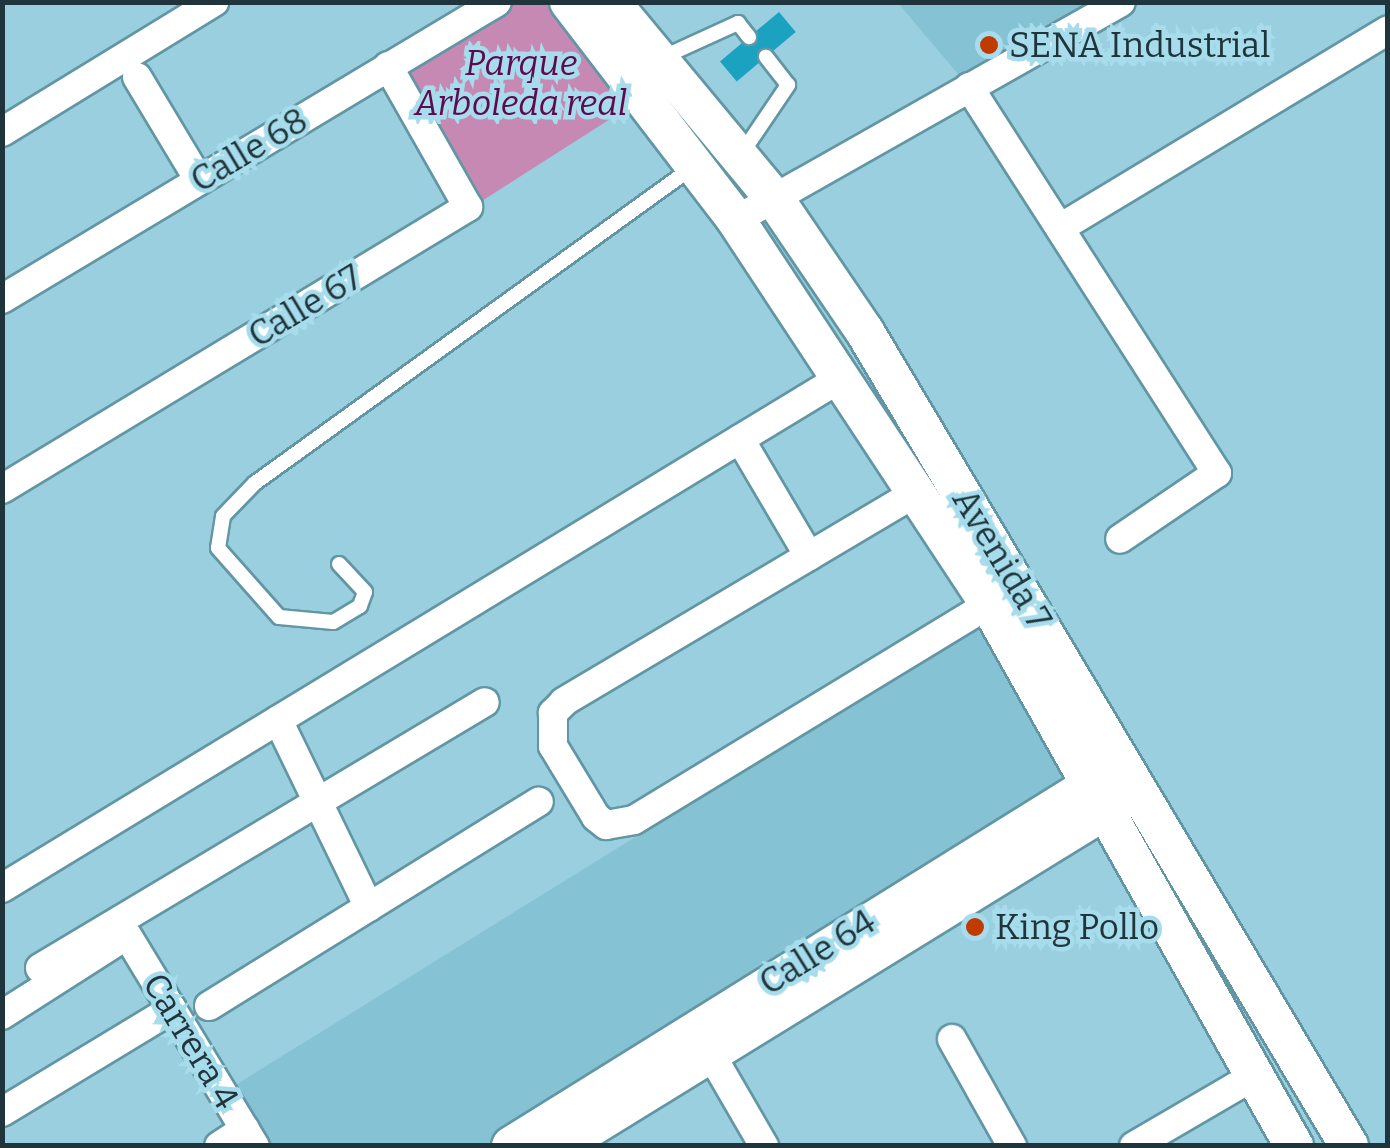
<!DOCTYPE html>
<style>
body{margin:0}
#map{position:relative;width:1390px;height:1148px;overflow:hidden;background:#99cfde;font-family:Bitter,serif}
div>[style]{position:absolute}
.built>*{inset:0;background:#84c2d4}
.green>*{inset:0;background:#c689b4}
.building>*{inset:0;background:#1aa2c0;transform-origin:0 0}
.roads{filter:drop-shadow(2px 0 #6296a4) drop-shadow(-2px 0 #6296a4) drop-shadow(0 2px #6296a4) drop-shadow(0 -2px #6296a4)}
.lane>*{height:14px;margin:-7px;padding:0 7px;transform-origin:7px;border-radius:7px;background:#fff}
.street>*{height:28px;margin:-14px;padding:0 14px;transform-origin:14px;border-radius:14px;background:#fff}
.secondary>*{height:38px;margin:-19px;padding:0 19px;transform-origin:19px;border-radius:19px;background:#fff}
.dots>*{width:28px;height:28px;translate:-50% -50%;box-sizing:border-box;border:5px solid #a6dceb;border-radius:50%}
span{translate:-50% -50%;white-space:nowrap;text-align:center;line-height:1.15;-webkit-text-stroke:9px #a6dceb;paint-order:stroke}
.poi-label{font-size:35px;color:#1f353b}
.left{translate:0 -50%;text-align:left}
.park-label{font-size:35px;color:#5f094f;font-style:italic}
.street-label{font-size:35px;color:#1f353b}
.frame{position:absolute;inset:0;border:5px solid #1f353b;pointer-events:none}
</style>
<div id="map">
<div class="built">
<i style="clip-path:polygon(898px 3px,1121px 3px,969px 87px)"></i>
<i style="clip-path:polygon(976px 626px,1063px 777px,500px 1145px,261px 1145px,229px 1089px)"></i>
</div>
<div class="green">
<i style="clip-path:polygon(503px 3px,561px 3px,640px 100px,474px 206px,399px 70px)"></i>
</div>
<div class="building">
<i style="left:779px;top:12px;width:26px;height:77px;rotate:50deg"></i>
</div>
<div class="roads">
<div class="lane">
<i style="left:659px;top:59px;width:87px;rotate:-24.5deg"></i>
<i style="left:738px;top:23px;width:18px;rotate:52deg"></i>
<i style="left:740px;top:156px;width:86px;rotate:-55.9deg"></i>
<i style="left:788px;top:85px;width:36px;rotate:-128deg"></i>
<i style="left:339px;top:564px;width:38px;rotate:47deg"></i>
<i style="left:365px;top:592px;width:15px;rotate:110deg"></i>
<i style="left:360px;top:606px;width:31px;rotate:149deg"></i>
<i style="left:333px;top:622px;width:54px;rotate:-174.7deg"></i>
<i style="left:279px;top:617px;width:92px;rotate:-131.5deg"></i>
<i style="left:218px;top:548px;width:32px;rotate:-81deg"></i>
<i style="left:223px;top:516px;width:46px;rotate:-45.9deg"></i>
<i style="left:255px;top:483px;width:540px;rotate:-35.81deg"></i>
</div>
<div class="street">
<i style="left:137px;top:77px;width:120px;rotate:59deg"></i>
<i style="left:969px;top:87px;width:459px;rotate:57.3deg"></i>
<i style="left:1217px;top:473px;width:117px;rotate:145.8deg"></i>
<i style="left:2px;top:132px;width:249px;rotate:-31.5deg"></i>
<i style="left:736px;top:220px;width:442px;rotate:-29.5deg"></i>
<i style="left:1060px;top:228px;width:383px;rotate:-31.1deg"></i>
<i style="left:2px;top:299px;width:577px;rotate:-30.96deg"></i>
<i style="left:740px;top:439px;width:136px;rotate:59.5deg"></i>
<i style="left:2px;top:489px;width:545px;rotate:-31.18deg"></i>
<i style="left:468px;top:207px;width:162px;rotate:-119.6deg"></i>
<i style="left:917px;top:492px;width:411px;rotate:149.3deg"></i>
<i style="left:564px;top:702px;width:16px;rotate:135deg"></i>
<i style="left:553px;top:713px;width:33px;rotate:90deg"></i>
<i style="left:553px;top:746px;width:83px;rotate:58.8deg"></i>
<i style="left:596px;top:817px;width:13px;rotate:39deg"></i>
<i style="left:606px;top:825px;width:28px;rotate:-10deg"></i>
<i style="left:634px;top:820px;width:416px;rotate:-31.3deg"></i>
<i style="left:278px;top:720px;width:208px;rotate:64.1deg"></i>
<i style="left:2px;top:888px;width:983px;rotate:-31.31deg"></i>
<i style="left:40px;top:968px;width:518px;rotate:-30.87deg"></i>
<i style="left:209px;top:1006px;width:388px;rotate:-31.8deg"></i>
<i style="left:2px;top:1015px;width:148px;rotate:-32.6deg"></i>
<i style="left:127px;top:935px;width:247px;rotate:58.8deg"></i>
<i style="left:702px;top:1039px;width:124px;rotate:59.9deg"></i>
<i style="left:952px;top:1039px;width:123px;rotate:60.7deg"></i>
<i style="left:2px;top:1112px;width:199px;rotate:-31.2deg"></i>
<i style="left:219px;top:1146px;width:31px;rotate:-33deg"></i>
<i style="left:1134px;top:1146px;width:139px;rotate:-30.3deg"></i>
</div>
<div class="secondary">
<i style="left:569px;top:2px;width:275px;rotate:52.5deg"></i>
<i style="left:736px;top:220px;width:460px;rotate:56.6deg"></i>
<i style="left:989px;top:604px;width:622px;rotate:60.63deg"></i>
<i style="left:611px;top:2px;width:255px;rotate:50.3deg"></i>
<i style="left:774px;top:198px;width:162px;rotate:55.8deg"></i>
<i style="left:865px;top:332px;width:947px;rotate:59.26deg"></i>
<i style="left:511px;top:1146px;width:702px;rotate:-31.9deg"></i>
<i style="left:560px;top:1146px;width:664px;rotate:-31.63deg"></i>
</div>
</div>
<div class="dots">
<i style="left:989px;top:45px;background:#c13a00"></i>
<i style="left:975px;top:927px;background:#c13a00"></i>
</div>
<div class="poi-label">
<span class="left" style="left:1009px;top:45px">SENA Industrial</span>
<span class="left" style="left:995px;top:927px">King Pollo</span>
</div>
<div class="park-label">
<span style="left:521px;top:83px">Parque<br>Arboleda real</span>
</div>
<div class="street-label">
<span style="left:249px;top:150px;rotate:-31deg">Calle 68</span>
<span style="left:305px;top:306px;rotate:-31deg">Calle 67</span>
<span style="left:1002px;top:559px;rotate:59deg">Avenida 7</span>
<span style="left:817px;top:952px;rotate:-32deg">Calle 64</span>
<span style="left:191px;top:1041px;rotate:59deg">Carrera 4</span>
</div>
<div class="frame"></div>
</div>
